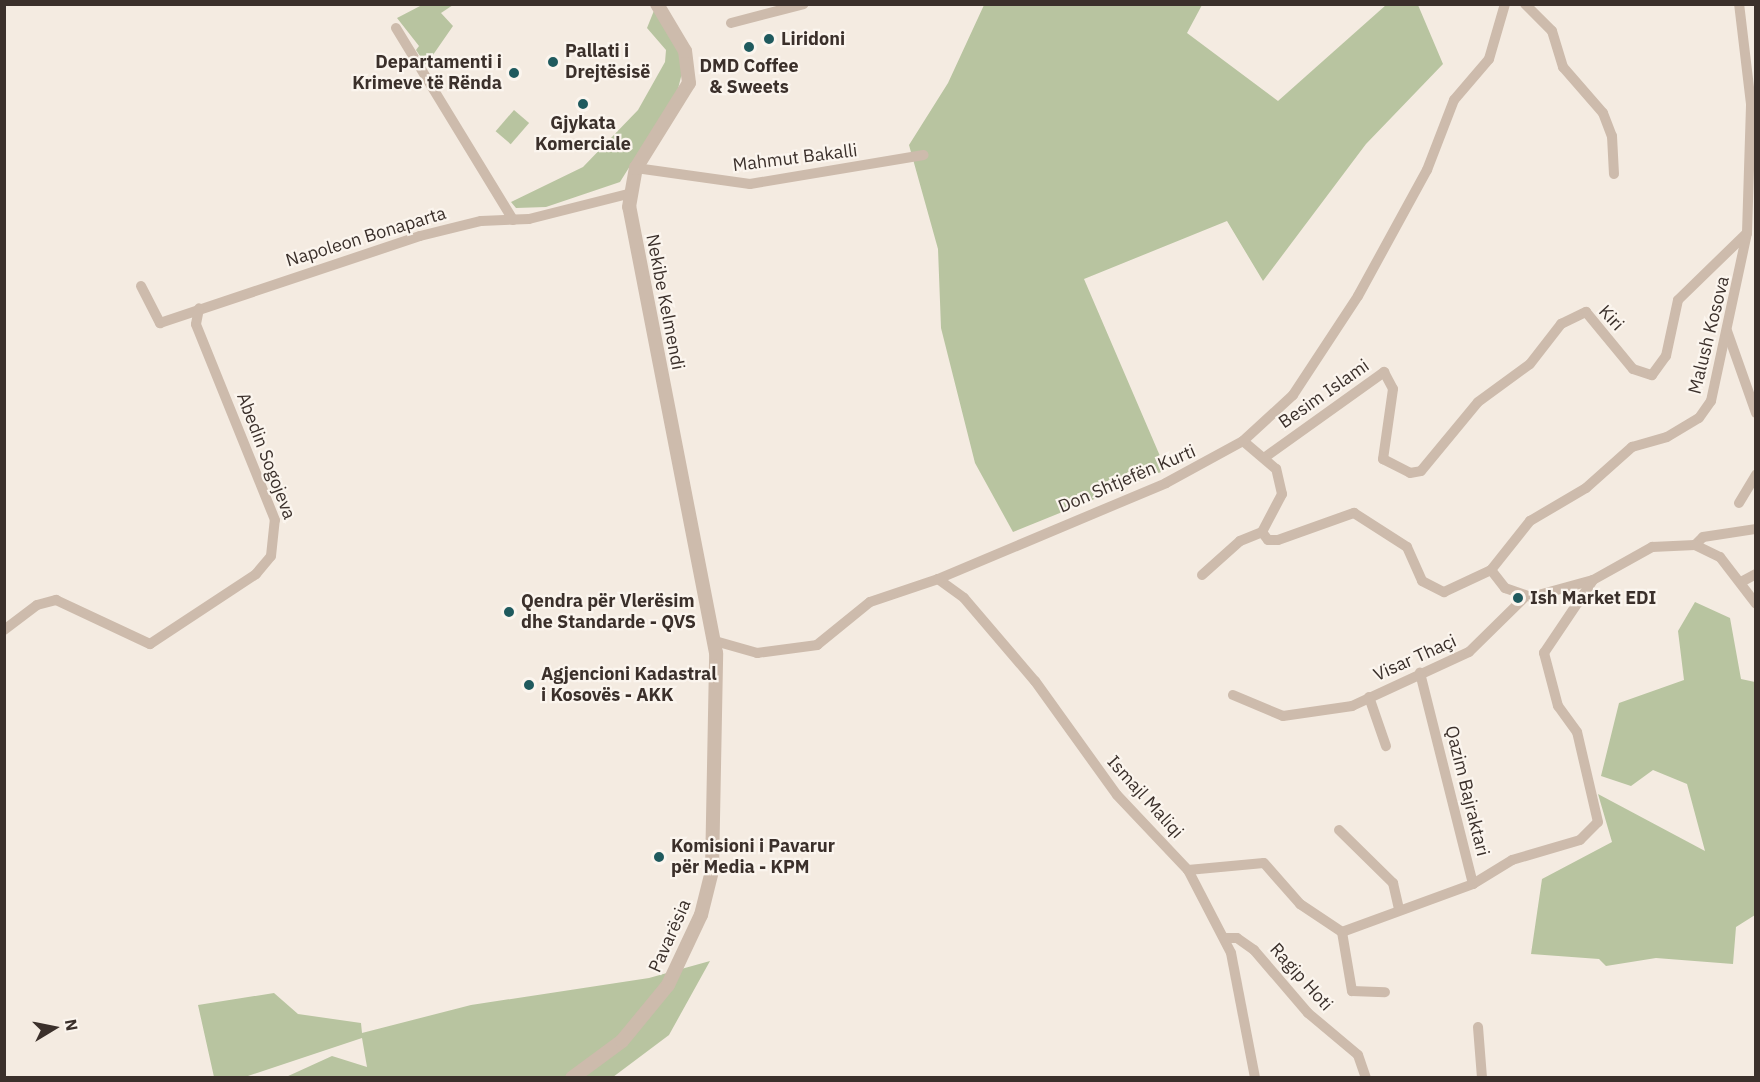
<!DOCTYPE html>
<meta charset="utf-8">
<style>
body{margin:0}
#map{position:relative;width:1760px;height:1082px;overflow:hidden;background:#f4ebe1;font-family:"IBM Plex Sans",sans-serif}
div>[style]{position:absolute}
.green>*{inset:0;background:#b8c4a0;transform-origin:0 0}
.minor>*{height:10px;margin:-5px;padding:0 5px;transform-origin:5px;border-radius:5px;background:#cdbbac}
.tertiary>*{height:14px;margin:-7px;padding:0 7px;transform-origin:7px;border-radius:7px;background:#cdbbac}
.dots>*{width:16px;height:16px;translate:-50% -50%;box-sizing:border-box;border:3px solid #fbf5ee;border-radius:50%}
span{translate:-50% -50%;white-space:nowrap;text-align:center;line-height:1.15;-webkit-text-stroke:4.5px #fbf5ee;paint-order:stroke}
.poi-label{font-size:18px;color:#3b302b;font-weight:700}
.left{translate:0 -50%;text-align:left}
.right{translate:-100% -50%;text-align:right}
.street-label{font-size:18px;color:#3b302b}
.frame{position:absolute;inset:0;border:6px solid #3b302b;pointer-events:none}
.north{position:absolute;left:24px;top:998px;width:60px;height:60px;-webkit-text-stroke:4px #fbf5ee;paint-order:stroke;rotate:80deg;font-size:16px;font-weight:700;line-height:24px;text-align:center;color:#3b302b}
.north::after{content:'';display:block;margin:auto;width:21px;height:27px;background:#3b302b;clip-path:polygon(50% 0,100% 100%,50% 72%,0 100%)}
</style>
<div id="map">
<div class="green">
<i style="clip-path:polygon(422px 5px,453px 5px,441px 13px,453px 26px,426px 65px,416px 50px,419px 46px,397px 18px)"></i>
<i style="clip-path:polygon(984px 5px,1202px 5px,1187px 33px,1278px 101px,1386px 5px,1418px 5px,1443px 64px,1366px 144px,1263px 281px,1227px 221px,1084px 279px,1166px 470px,1013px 532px,975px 463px,941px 328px,938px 249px,909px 145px,948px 83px)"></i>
<i style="clip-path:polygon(655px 8px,679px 48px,682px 73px,678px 89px,620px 182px,546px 207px,516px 208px,511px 202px,583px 167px,638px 110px,665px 62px,666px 50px,647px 28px)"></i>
<i style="left:514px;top:110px;width:20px;height:28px;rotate:41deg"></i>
<i style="clip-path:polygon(1695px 602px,1730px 618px,1741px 679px,1755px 682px,1755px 915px,1736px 927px,1733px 964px,1656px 958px,1606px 966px,1599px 959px,1531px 954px,1542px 879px,1612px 842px,1598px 794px,1705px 851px,1687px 784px,1653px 770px,1631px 786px,1601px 776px,1619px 703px,1684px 680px,1678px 631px)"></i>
<i style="clip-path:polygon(710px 961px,669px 1035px,613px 1077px,286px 1077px,332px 1056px,367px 1067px,362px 1038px,245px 1077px,214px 1077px,198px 1005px,274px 993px,298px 1014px,361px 1023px,362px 1033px,471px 1005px,649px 978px)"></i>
</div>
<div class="minor">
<i style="left:1525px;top:4px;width:38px;rotate:45deg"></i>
<i style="left:1552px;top:31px;width:38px;rotate:73deg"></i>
<i style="left:1563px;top:67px;width:61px;rotate:49deg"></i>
<i style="left:1603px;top:113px;width:25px;rotate:69deg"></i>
<i style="left:1612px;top:136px;width:38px;rotate:87deg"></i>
<i style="left:731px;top:23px;width:75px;rotate:-14.6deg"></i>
<i style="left:396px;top:28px;width:225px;rotate:58.6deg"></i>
<i style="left:636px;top:168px;width:115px;rotate:8deg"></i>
<i style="left:750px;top:184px;width:176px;rotate:-9.5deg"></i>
<i style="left:141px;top:286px;width:42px;rotate:62.8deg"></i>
<i style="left:160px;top:323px;width:274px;rotate:-18.5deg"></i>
<i style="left:420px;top:236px;width:63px;rotate:-13.8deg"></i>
<i style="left:481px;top:221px;width:48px;rotate:-2.4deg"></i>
<i style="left:529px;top:219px;width:102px;rotate:-14.2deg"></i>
<i style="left:1727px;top:331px;width:87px;rotate:70.5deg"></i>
<i style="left:1264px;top:458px;width:148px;rotate:-35.6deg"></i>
<i style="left:1384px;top:372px;width:19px;rotate:62deg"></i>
<i style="left:1393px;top:389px;width:71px;rotate:98.1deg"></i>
<i style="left:1383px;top:459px;width:30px;rotate:27deg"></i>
<i style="left:1410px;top:473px;width:11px;rotate:-10deg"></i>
<i style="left:1421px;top:471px;width:89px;rotate:-50.4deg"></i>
<i style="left:1478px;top:402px;width:64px;rotate:-36.2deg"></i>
<i style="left:1530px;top:364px;width:51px;rotate:-52.2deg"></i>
<i style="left:1561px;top:324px;width:28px;rotate:-26deg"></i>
<i style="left:1586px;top:312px;width:74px;rotate:50.5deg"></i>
<i style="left:1633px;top:369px;width:20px;rotate:18deg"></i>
<i style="left:1652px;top:375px;width:24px;rotate:-54deg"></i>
<i style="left:1666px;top:356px;width:57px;rotate:-77.9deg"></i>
<i style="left:1678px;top:300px;width:96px;rotate:-44.2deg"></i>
<i style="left:1739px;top:503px;width:33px;rotate:-59deg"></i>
<i style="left:1262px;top:532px;width:10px;rotate:53deg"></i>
<i style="left:1268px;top:540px;width:10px"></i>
<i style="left:1278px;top:540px;width:81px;rotate:-19.6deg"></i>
<i style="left:1354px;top:513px;width:63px;rotate:32.7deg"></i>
<i style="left:1407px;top:547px;width:37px;rotate:66deg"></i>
<i style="left:1422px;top:581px;width:25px;rotate:27deg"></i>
<i style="left:1444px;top:592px;width:52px;rotate:-25.1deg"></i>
<i style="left:1491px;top:570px;width:63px;rotate:-51.5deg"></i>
<i style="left:1530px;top:521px;width:65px;rotate:-30.5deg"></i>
<i style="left:1586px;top:488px;width:62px;rotate:-41.7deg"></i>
<i style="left:1632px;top:447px;width:36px;rotate:-16deg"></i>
<i style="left:1667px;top:437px;width:37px;rotate:-31deg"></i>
<i style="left:1699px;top:418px;width:21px;rotate:-55deg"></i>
<i style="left:1711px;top:401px;width:172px;rotate:-77.9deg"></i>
<i style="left:1747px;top:233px;width:129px;rotate:-88.2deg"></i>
<i style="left:1751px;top:104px;width:101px;rotate:-96.8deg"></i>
<i style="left:1695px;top:545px;width:11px;rotate:-45deg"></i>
<i style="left:1703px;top:537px;width:54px;rotate:-8.6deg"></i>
<i style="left:1491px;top:570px;width:23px;rotate:52deg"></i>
<i style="left:1505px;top:588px;width:28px;rotate:19deg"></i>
<i style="left:1531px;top:597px;width:64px;rotate:-15.3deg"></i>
<i style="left:1593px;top:580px;width:68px;rotate:-29.2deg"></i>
<i style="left:1652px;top:547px;width:43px;rotate:-2.7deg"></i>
<i style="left:1695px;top:545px;width:28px;rotate:26deg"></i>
<i style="left:1720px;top:557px;width:59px;rotate:52.5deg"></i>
<i style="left:1202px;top:575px;width:51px;rotate:-41.8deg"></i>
<i style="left:1240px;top:541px;width:24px;rotate:-22deg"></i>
<i style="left:1262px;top:532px;width:43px;rotate:-62.2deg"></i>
<i style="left:1282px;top:494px;width:26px;rotate:-103deg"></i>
<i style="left:1276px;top:469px;width:43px;rotate:-139.7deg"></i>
<i style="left:938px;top:579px;width:32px;rotate:36deg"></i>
<i style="left:964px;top:598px;width:109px;rotate:49.5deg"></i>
<i style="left:1035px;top:681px;width:140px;rotate:54.3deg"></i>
<i style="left:1117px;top:795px;width:103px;rotate:46.6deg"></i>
<i style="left:1188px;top:870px;width:93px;rotate:62.6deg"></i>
<i style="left:1231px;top:953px;width:127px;rotate:79.1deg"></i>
<i style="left:1741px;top:582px;width:17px;rotate:-28deg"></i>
<i style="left:4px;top:630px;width:41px;rotate:-37.1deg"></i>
<i style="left:37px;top:605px;width:20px;rotate:-15deg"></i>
<i style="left:56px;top:600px;width:104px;rotate:25.1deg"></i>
<i style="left:150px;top:644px;width:127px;rotate:-33.4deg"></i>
<i style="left:256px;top:574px;width:23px;rotate:-50deg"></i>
<i style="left:271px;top:556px;width:36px;rotate:-84deg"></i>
<i style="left:275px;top:520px;width:211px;rotate:-112deg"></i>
<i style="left:196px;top:324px;width:16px;rotate:-79deg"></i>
<i style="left:715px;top:641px;width:44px;rotate:15.9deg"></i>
<i style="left:757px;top:653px;width:61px;rotate:-7.6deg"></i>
<i style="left:817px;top:645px;width:68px;rotate:-39.1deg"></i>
<i style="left:870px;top:602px;width:72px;rotate:-18.7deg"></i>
<i style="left:938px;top:579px;width:247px;rotate:-22.8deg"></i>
<i style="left:1166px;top:483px;width:88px;rotate:-28.6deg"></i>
<i style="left:1243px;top:441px;width:68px;rotate:-42.6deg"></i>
<i style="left:1293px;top:395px;width:118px;rotate:-56.7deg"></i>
<i style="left:1358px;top:296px;width:144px;rotate:-61.3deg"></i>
<i style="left:1427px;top:170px;width:75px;rotate:-68.9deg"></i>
<i style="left:1454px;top:100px;width:54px;rotate:-49.5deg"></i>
<i style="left:1489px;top:59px;width:57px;rotate:-73.8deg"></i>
<i style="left:1233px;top:695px;width:54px;rotate:22.8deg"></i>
<i style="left:1283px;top:716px;width:70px;rotate:-8.2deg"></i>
<i style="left:1352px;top:706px;width:129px;rotate:-24.8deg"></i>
<i style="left:1469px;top:652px;width:77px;rotate:-44.5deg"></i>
<i style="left:1369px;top:697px;width:52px;rotate:70.9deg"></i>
<i style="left:1339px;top:830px;width:76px;rotate:44.5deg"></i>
<i style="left:1393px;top:883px;width:26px;rotate:77deg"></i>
<i style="left:1188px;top:870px;width:76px;rotate:-5.3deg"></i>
<i style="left:1264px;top:863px;width:55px;rotate:48.7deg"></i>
<i style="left:1300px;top:904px;width:50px;rotate:33.7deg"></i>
<i style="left:1342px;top:932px;width:140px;rotate:-20.1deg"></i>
<i style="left:1473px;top:884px;width:218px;rotate:-104.1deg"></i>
<i style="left:1473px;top:884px;width:46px;rotate:-31.6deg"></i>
<i style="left:1512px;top:860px;width:71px;rotate:-16.4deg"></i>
<i style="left:1580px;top:840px;width:25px;rotate:-45deg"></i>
<i style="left:1598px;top:822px;width:92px;rotate:-103.1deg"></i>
<i style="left:1577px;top:732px;width:32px;rotate:-126deg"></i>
<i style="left:1558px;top:706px;width:55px;rotate:-104.8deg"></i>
<i style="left:1544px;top:653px;width:88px;rotate:-56.1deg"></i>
<i style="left:1342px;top:932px;width:60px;rotate:80.4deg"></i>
<i style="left:1352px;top:991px;width:33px;rotate:2deg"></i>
<i style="left:1224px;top:938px;width:13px"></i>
<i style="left:1237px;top:938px;width:21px;rotate:35deg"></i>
<i style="left:1254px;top:950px;width:83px;rotate:49.4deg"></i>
<i style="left:1308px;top:1013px;width:65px;rotate:40deg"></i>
<i style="left:1358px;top:1055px;width:24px;rotate:71deg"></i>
<i style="left:1478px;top:1027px;width:51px;rotate:85.5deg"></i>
</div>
<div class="tertiary">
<i style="left:572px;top:1078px;width:62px;rotate:-36.5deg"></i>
<i style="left:622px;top:1041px;width:72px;rotate:-50.6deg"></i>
<i style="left:668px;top:985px;width:77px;rotate:-64.8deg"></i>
<i style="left:701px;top:915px;width:45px;rotate:-76deg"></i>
<i style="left:712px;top:871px;width:218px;rotate:-88.9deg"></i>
<i style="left:716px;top:653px;width:454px;rotate:-101deg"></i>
<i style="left:629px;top:207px;width:40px;rotate:-80deg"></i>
<i style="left:636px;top:168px;width:100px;rotate:-58.1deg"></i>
<i style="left:689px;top:83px;width:32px;rotate:-97deg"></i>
<i style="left:685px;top:51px;width:55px;rotate:-120.8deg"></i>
</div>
<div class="dots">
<i style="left:769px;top:39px;background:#1f5a5e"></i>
<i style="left:749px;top:47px;background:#1f5a5e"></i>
<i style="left:553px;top:62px;background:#1f5a5e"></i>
<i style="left:514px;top:73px;background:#1f5a5e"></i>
<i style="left:583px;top:104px;background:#1f5a5e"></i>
<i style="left:1518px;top:598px;background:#1f5a5e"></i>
<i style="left:509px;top:612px;background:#1f5a5e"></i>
<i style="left:529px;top:685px;background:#1f5a5e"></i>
<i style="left:659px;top:857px;background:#1f5a5e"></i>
</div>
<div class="poi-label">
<span class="left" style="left:781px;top:39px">Liridoni</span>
<span class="left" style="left:565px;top:62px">Pallati i<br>Drejtësisë</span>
<span class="right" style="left:502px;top:73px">Departamenti i<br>Krimeve të Rënda</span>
<span style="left:749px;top:77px">DMD Coffee<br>&amp; Sweets</span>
<span style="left:583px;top:134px">Gjykata<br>Komerciale</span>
<span class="left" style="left:1530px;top:598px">Ish Market EDI</span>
<span class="left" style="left:521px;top:612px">Qendra për Vlerësim<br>dhe Standarde - QVS</span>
<span class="left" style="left:541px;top:685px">Agjencioni Kadastral<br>i Kosovës - AKK</span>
<span class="left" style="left:671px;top:857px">Komisioni i Pavarur<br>për Media - KPM</span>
</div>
<div class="street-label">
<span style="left:795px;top:158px;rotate:-7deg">Mahmut Bakalli</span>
<span style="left:366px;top:237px;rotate:-17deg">Napoleon Bonaparta</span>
<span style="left:665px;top:302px;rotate:79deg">Nekibe Kelmendi</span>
<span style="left:1611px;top:318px;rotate:47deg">Kiri</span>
<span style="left:1709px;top:335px;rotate:-76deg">Malush Kosova</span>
<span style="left:1324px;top:394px;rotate:-35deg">Besim Islami</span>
<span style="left:266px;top:456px;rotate:69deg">Abedin Sogojeva</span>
<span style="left:1127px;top:479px;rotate:-23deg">Don Shtjefën Kurti</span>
<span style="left:1415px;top:658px;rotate:-24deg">Visar Thaçi</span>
<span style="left:1467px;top:791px;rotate:76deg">Qazim Bajraktari</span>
<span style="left:1145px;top:797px;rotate:48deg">Ismajl Maliqi</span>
<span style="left:670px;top:936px;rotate:-66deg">Pavarësia</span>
<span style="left:1301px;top:977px;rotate:48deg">Ragip Hoti</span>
</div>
<div class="frame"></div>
<div class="north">N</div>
</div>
